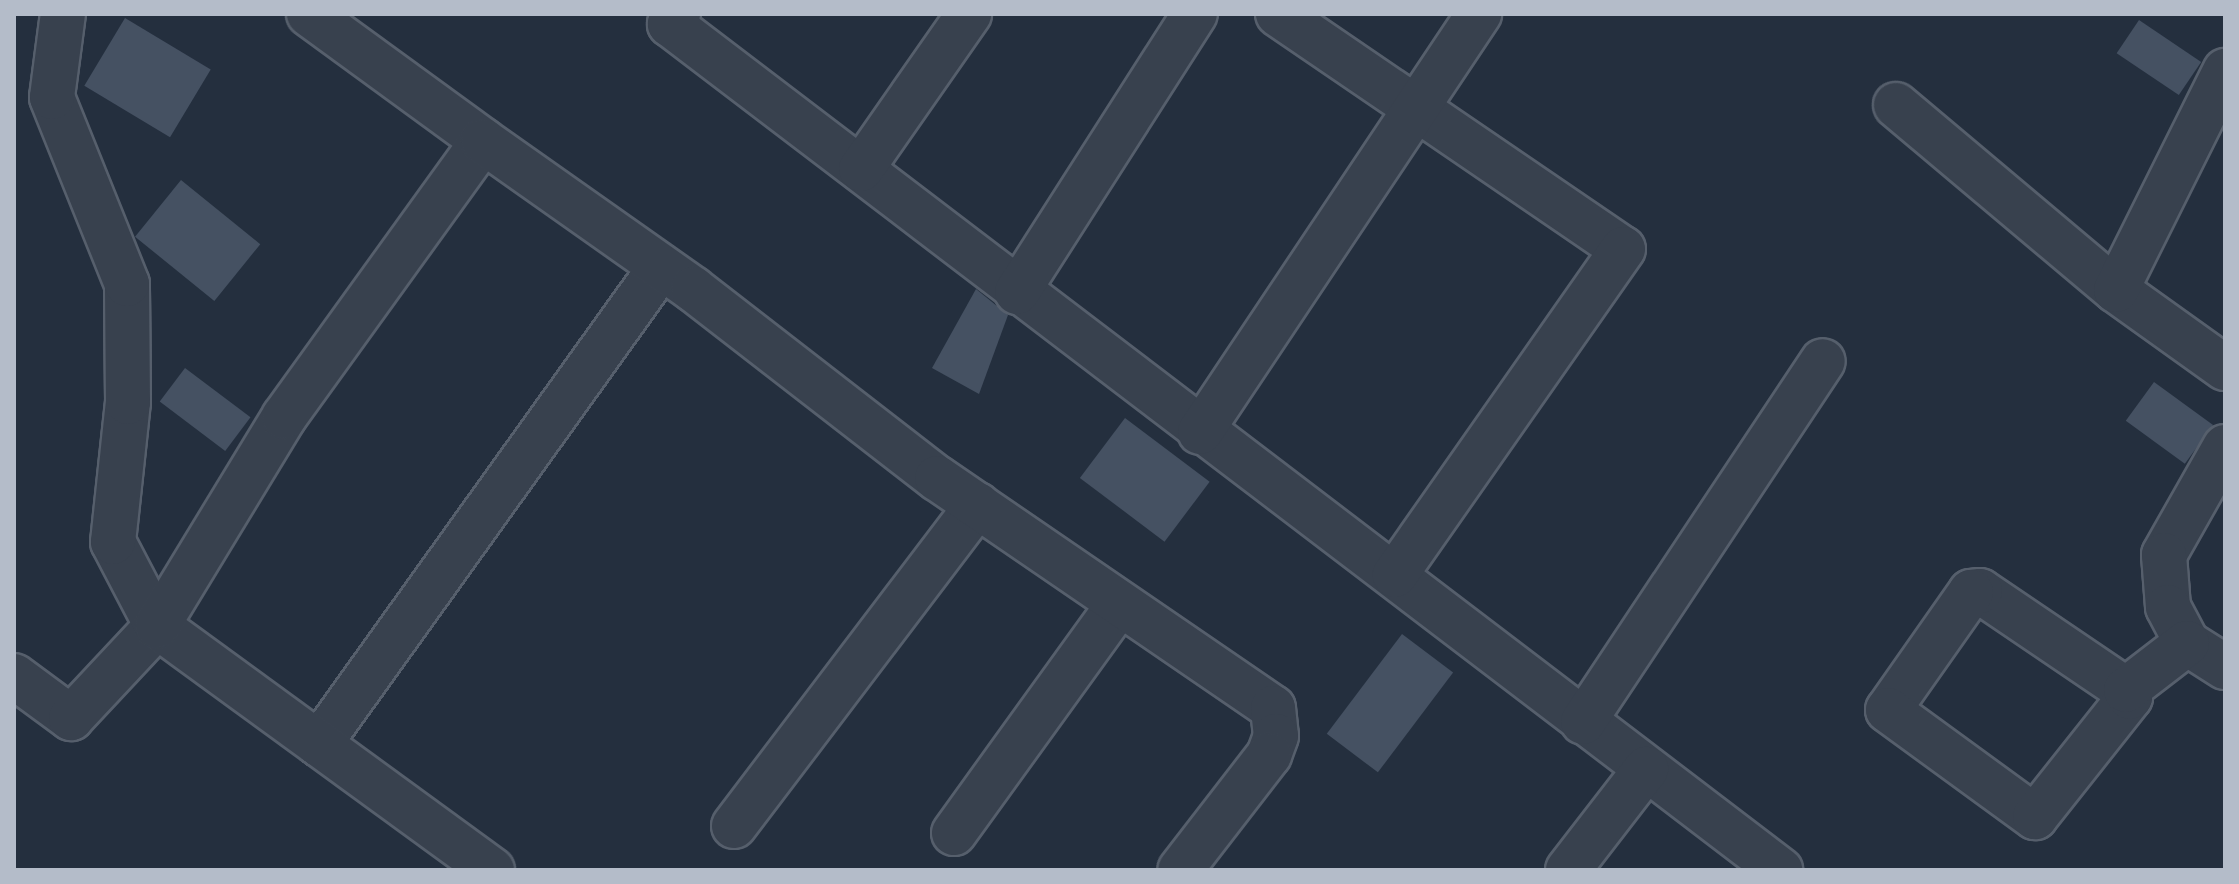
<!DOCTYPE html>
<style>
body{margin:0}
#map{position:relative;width:2239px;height:884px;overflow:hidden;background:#242f3e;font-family:"Open Sans",sans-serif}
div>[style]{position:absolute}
.building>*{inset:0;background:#455162;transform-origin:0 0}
.roads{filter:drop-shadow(2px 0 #565f6c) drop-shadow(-2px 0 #565f6c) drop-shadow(0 2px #565f6c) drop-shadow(0 -2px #565f6c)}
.minor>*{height:44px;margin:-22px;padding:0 22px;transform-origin:22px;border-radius:22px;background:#38414e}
span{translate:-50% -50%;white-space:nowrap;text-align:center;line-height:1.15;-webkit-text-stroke:6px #1d2633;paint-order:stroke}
.frame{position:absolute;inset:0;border:16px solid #b4bcc9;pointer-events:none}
</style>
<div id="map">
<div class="building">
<i style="left:125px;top:18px;width:100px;height:79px;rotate:31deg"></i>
<i style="left:2139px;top:20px;width:75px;height:40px;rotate:34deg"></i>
<i style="left:181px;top:180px;width:102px;height:73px;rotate:39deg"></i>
<i style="clip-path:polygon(976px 289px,1008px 315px,979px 394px,932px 368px)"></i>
<i style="left:185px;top:368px;width:82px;height:42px;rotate:37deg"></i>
<i style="left:2154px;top:382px;width:73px;height:48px;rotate:36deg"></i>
<i style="left:1125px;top:418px;width:106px;height:75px;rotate:37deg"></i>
<i style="left:1402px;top:634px;width:64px;height:125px;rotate:37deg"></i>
</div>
<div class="roads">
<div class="minor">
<i style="left:309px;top:14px;width:215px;rotate:36.1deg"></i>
<i style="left:678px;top:14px;width:13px;rotate:129deg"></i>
<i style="left:670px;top:24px;width:1396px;rotate:37.31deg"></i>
<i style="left:1278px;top:14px;width:417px;rotate:34.3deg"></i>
<i style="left:1623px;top:249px;width:398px;rotate:125deg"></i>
<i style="left:1896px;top:105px;width:287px;rotate:40.1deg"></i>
<i style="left:2116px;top:290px;width:134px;rotate:35.6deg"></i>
<i style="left:861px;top:169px;width:189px;rotate:-55.1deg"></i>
<i style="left:2116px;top:290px;width:245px;rotate:-63.5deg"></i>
<i style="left:1017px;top:292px;width:330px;rotate:-57.4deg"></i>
<i style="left:1200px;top:432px;width:503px;rotate:-56.28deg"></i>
<i style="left:2225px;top:447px;width:124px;rotate:119.5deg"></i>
<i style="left:2164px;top:555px;width:52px;rotate:85.6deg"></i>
<i style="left:2168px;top:607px;width:41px;rotate:62.2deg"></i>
<i style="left:2187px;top:643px;width:45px;rotate:32.3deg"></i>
<i style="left:14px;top:676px;width:71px;rotate:36.4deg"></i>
<i style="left:71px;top:718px;width:126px;rotate:-46.9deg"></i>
<i style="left:157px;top:626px;width:95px;rotate:-117.6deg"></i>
<i style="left:113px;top:542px;width:141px;rotate:-83.9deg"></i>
<i style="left:128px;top:402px;width:118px;rotate:-90.5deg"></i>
<i style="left:127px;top:284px;width:201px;rotate:-111.9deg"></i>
<i style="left:52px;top:97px;width:84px;rotate:-82.5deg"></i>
<i style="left:2126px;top:690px;width:176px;rotate:-145.9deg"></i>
<i style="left:1980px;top:591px;width:9px;rotate:174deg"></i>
<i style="left:1971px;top:592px;width:144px;rotate:125.1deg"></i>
<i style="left:1888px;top:710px;width:182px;rotate:36.1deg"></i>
<i style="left:2035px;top:817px;width:153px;rotate:-51.6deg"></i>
<i style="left:2130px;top:697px;width:8px;rotate:-120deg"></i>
<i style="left:2126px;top:690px;width:77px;rotate:-37.6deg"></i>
<i style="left:1583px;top:722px;width:433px;rotate:-56.4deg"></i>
<i style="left:319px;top:744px;width:587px;rotate:-54.36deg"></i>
<i style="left:734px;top:826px;width:403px;rotate:-52.8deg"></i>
<i style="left:954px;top:833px;width:282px;rotate:-54.2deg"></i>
<i style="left:492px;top:870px;width:414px;rotate:-143.9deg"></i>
<i style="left:157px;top:626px;width:245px;rotate:-58.7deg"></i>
<i style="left:284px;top:417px;width:340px;rotate:-54.2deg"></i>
<i style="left:483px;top:141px;width:257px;rotate:35.2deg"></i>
<i style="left:693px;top:289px;width:309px;rotate:37.8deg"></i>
<i style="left:937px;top:478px;width:407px;rotate:34.4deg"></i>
<i style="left:1273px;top:708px;width:28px;rotate:84deg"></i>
<i style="left:1276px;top:736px;width:20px;rotate:110deg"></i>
<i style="left:1269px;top:755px;width:145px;rotate:127.7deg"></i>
<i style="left:1568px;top:870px;width:128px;rotate:-52.3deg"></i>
</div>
</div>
<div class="frame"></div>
</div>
